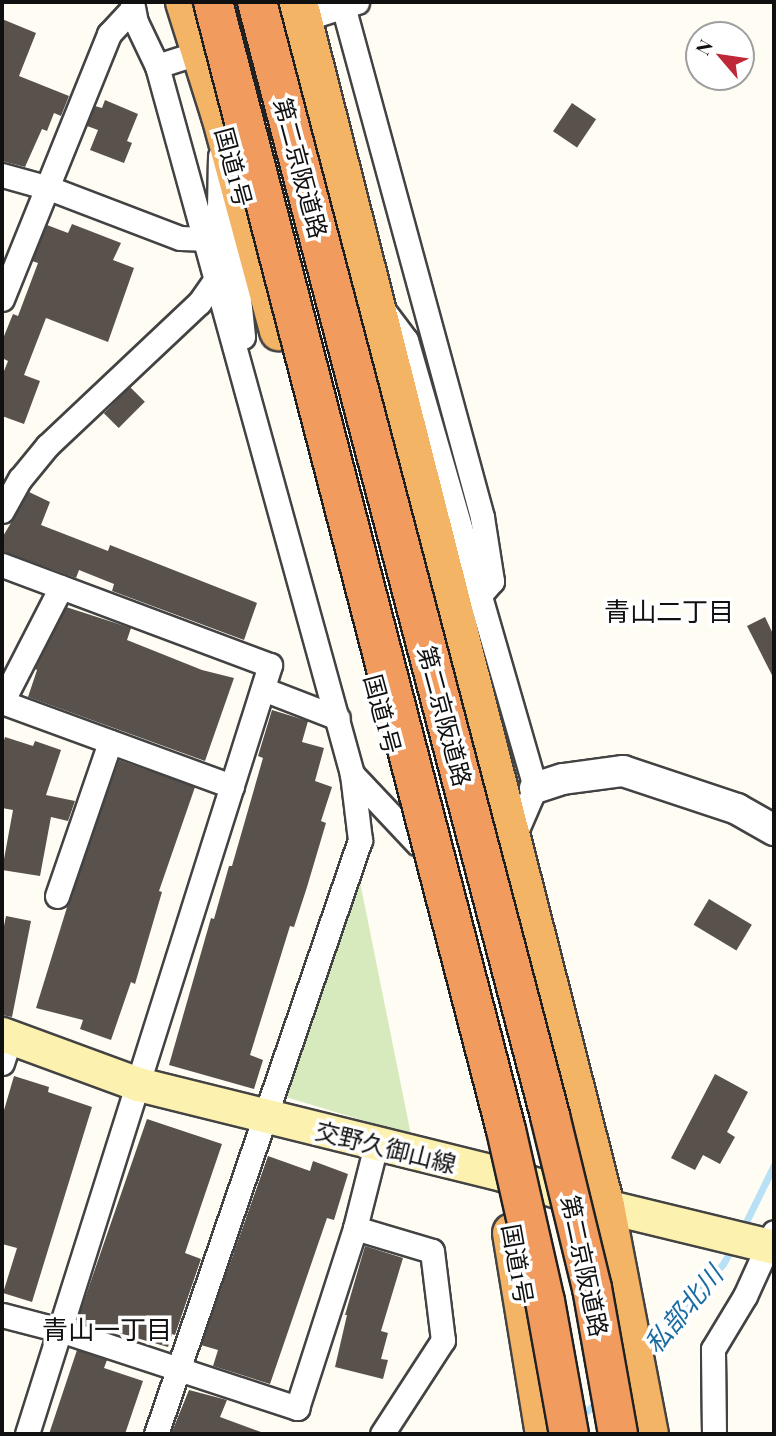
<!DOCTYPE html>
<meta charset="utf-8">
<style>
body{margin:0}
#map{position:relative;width:776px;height:1436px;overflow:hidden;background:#fffcf3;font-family:"Playfair Display","Noto Sans JP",serif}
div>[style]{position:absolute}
.green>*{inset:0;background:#d6eabd}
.stream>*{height:7px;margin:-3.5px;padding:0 3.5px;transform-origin:3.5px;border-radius:3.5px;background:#b9e1f5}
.building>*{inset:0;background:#59514c;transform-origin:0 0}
.roads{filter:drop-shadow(2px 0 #434343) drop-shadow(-2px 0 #434343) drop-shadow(0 2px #434343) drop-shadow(0 -2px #434343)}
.minor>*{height:23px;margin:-11.5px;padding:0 11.5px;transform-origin:11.5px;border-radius:11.5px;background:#fff}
.tertiary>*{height:30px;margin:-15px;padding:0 15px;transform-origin:15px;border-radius:15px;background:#fff}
.secondary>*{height:33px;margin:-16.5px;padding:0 16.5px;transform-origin:16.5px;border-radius:16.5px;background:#fdf1b0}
.trunk>*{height:38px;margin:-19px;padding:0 19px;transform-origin:19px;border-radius:19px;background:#f4b466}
.bridges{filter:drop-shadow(2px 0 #212121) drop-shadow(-2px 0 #212121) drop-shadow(0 2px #212121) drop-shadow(0 -2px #212121)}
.motorway-bridge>*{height:38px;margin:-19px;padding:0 19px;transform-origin:19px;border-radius:19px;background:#f29b5f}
span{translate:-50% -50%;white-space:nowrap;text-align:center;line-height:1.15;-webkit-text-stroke:7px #fff;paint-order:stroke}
.street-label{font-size:24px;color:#101010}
.neighbourhood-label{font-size:26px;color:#101010}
.water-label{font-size:26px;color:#1a6ca1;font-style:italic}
.frame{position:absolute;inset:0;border:4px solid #101010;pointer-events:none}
.north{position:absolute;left:685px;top:21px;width:70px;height:70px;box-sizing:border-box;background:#fff;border:2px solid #9f9f9f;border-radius:50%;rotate:299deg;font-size:19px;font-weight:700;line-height:28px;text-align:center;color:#101010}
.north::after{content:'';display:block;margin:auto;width:24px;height:32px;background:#bf2937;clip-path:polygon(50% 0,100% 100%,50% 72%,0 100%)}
</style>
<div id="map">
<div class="green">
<i style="clip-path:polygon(359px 877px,411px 1135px,286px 1097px)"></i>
</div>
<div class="stream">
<i style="left:742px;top:1230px;width:72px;rotate:-63.8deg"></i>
<i style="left:646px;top:1354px;width:118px;rotate:-49.5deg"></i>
<i style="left:723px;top:1264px;width:21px;rotate:-61deg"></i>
<i style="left:578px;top:1419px;width:30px;rotate:-42deg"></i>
</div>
<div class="building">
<i style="clip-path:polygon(2px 19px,36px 33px,19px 76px,69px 96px,61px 116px,54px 113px,47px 131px,42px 129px,25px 167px,2px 161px)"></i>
<i style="clip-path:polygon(105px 100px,138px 114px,127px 141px,132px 143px,124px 163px,90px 150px,98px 130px,87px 126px,95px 106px,102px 108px)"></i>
<i style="left:572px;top:103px;width:29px;height:34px;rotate:34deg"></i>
<i style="clip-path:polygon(72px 224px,121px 243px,113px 260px,134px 268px,108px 342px,46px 318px,24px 375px,40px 381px,24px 424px,2px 416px,2px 376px,8px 361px,2px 358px,2px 341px,13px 314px,18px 316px,38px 263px,32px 261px,47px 225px,68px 233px)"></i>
<i style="left:130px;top:387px;width:21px;height:37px;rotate:45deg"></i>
<i style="clip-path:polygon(29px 492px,50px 502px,41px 525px,108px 551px,110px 545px,257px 603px,244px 640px,112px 591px,114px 584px,79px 570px,76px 578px,2px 551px,2px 538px)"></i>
<i style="clip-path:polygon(66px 607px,131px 628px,127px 640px,202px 670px,234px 678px,205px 761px,28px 697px,37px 670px,35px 669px)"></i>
<i style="clip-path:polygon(765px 617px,774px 636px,774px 679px,747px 626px)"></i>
<i style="clip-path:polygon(272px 710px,308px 721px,302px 742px,324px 748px,315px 781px,332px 787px,321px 821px,326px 823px,307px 887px,294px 927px,290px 926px,250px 1055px,263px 1060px,254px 1089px,169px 1065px,211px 918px,214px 919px,229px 866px,232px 866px,263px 758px,258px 756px)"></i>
<i style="clip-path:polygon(5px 737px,33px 746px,35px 741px,61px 750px,46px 795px,75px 801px,68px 821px,51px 817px,40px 876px,2px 870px,13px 810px,2px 808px,2px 747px)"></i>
<i style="clip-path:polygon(119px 760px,195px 787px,159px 891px,162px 892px,135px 984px,131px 982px,111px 1040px,80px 1029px,83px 1020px,36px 1008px,68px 904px)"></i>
<i style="left:709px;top:899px;width:50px;height:30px;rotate:31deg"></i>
<i style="clip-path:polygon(6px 916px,31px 921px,12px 1017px,2px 1015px,2px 936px)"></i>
<i style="clip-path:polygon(715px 1074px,748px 1092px,727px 1132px,735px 1137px,720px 1164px,703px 1155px,695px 1170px,671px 1158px)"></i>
<i style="clip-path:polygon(14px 1076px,49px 1087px,48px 1092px,92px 1107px,32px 1302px,3px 1293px,17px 1248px,2px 1244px,2px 1117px)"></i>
<i style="clip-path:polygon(147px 1119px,222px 1144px,185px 1253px,201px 1259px,175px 1335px,172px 1334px,168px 1347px,77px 1321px)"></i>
<i style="clip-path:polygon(268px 1156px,310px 1171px,313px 1161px,348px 1174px,334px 1220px,327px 1218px,270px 1384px,213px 1366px,218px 1350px,201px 1345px)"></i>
<i style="clip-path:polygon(365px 1246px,403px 1258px,381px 1331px,388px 1333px,381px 1359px,388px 1360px,383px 1379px,335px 1367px,347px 1315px,345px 1315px)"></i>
<i style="clip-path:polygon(77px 1350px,107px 1360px,104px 1368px,143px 1381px,125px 1434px,49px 1434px)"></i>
<i style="clip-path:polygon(189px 1390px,227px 1400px,220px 1417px,261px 1432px,261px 1434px,171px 1434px)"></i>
</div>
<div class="roads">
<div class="minor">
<i style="left:132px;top:2px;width:20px;rotate:79deg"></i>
<i style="left:136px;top:22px;width:49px;rotate:64.5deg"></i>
<i style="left:157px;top:66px;width:734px;rotate:74.6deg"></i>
<i style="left:352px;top:774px;width:95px;rotate:46.7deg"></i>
<i style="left:342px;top:2px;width:534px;rotate:74.79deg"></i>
<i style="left:482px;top:517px;width:65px;rotate:81.1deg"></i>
<i style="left:492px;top:581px;width:21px;rotate:131deg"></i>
<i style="left:157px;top:66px;width:210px;rotate:-17.7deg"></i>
<i style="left:220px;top:156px;width:51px;rotate:91.1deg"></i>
<i style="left:219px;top:207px;width:93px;rotate:77.6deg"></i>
<i style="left:239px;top:298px;width:39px;rotate:84deg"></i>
<i style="left:2px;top:175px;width:49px;rotate:15.5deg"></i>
<i style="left:49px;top:188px;width:140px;rotate:20.9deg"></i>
<i style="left:180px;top:238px;width:25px;rotate:2deg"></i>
<i style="left:2px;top:299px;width:286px;rotate:-68deg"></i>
<i style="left:109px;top:34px;width:35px;rotate:-47deg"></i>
<i style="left:384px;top:311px;width:36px;rotate:53deg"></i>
<i style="left:406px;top:340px;width:466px;rotate:73.9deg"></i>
<i style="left:535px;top:788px;width:58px;rotate:113.5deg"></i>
<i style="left:2px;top:511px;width:37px;rotate:-61deg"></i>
<i style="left:20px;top:479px;width:43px;rotate:-50.7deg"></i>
<i style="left:47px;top:446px;width:209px;rotate:-43.3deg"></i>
<i style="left:199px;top:303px;width:29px;rotate:-55deg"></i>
<i style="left:2px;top:565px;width:286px;rotate:20.5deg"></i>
<i style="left:270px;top:665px;width:806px;rotate:107.54deg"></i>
<i style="left:263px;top:689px;width:80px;rotate:21.1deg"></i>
<i style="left:2px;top:702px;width:245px;rotate:20.1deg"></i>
<i style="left:2px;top:702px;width:129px;rotate:-62.8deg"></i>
<i style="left:57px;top:896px;width:163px;rotate:-71deg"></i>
<i style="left:2px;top:1063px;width:26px;rotate:-72deg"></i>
<i style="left:355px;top:1228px;width:86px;rotate:-75.8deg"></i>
<i style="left:2px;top:1315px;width:60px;rotate:14.5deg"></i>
<i style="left:60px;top:1330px;width:250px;rotate:18.2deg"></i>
<i style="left:297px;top:1408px;width:189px;rotate:-72.1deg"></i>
<i style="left:355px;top:1228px;width:80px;rotate:16.6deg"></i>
<i style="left:432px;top:1251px;width:90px;rotate:83deg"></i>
<i style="left:443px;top:1340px;width:112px;rotate:123deg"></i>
<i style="left:156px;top:1434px;width:628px;rotate:-71.05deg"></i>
<i style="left:360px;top:840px;width:66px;rotate:-96.9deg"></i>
<i style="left:714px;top:1434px;width:85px;rotate:-90.7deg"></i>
<i style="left:713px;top:1349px;width:62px;rotate:-58.9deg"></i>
<i style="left:745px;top:1296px;width:70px;rotate:-65.6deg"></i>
</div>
<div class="tertiary">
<i style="left:535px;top:788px;width:29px;rotate:-18deg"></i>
<i style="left:563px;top:779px;width:61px;rotate:-7.6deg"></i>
<i style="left:623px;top:771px;width:120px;rotate:18.4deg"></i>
<i style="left:737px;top:809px;width:43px;rotate:29.6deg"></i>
</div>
<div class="secondary">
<i style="left:2px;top:1034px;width:145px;rotate:20.2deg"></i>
<i style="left:138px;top:1084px;width:375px;rotate:13.9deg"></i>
<i style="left:502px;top:1174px;width:108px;rotate:17.3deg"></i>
<i style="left:605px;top:1206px;width:174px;rotate:13.6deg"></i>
</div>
<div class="trunk">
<i style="left:185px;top:2px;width:120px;rotate:72.5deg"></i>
<i style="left:221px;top:116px;width:223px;rotate:74.9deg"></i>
<i style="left:298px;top:2px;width:1243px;rotate:75.7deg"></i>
<i style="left:605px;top:1206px;width:232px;rotate:79.1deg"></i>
<i style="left:512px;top:1233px;width:204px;rotate:80.7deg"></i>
</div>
</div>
<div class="bridges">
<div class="motorway-bridge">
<i style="left:213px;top:2px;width:1165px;rotate:75.44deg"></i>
<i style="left:506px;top:1130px;width:175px;rotate:77.2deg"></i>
<i style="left:545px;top:1301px;width:135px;rotate:79.8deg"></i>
<i style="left:257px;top:2px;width:1152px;rotate:75.26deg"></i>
<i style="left:550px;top:1116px;width:177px;rotate:76.3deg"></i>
<i style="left:592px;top:1288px;width:148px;rotate:79.9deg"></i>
</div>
</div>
<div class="street-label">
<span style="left:234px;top:167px;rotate:75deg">国道1号</span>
<span style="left:301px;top:168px;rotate:75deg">第二京阪道路</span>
<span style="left:383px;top:714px;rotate:75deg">国道1号</span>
<span style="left:445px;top:716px;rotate:75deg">第二京阪道路</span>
<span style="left:386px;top:1147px;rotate:14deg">交野久御山線</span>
<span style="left:518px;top:1264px;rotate:80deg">国道1号</span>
<span style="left:585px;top:1266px;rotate:78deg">第二京阪道路</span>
</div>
<div class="neighbourhood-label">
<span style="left:669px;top:611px">青山二丁目</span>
<span style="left:107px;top:1329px">青山一丁目</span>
</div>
<div class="water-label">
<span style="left:683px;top:1309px;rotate:-50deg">私部北川</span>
</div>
<div class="frame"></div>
<div class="north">N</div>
</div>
